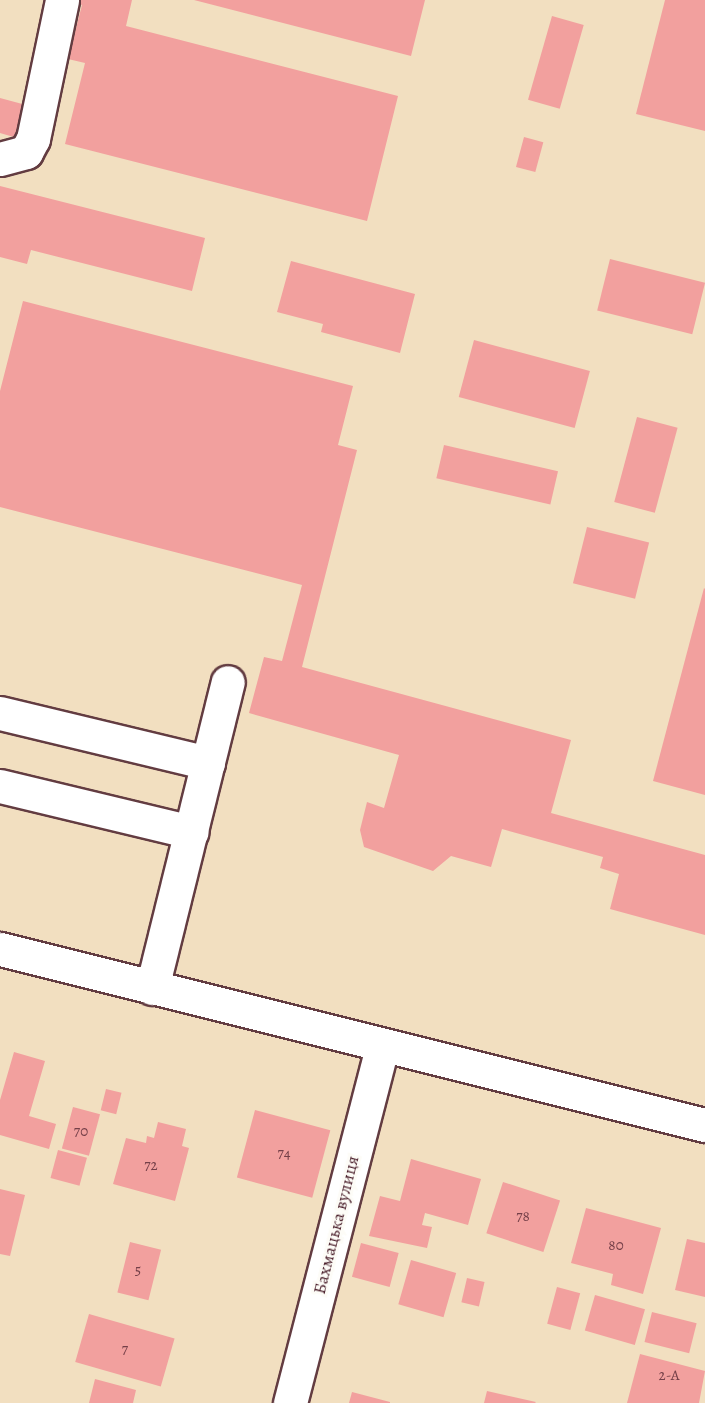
<!DOCTYPE html>
<meta charset="utf-8">
<style>
body{margin:0}
#map{position:relative;width:705px;height:1403px;overflow:hidden;background:#f2dfc0;font-family:Alegreya,serif}
div>[style]{position:absolute}
.building>*{inset:0;background:#f2a09e;transform-origin:0 0}
.roads{filter:drop-shadow(2px 0 #633c41) drop-shadow(-2px 0 #633c41) drop-shadow(0 2px #633c41) drop-shadow(0 -2px #633c41)}
.minor>*{height:33px;margin:-16.5px;padding:0 16.5px;transform-origin:16.5px;border-radius:16.5px;background:#fff}
.major>*{height:33px;margin:-16.5px;padding:0 16.5px;transform-origin:16.5px;border-radius:16.5px;background:#fff}
span{translate:-50% -50%;white-space:nowrap;text-align:center;line-height:1.15;-webkit-text-stroke:6px #fdfcf7;paint-order:stroke}
.number-label{font-size:15px;color:#743f48}
.number-label span{-webkit-text-stroke-width:0}
.street-label{font-size:18px;color:#4a1f2b}
</style>
<div id="map">
<div class="building">
<i style="clip-path:polygon(67px 0,132px 0,126px 26px,398px 96px,367px 221px,65px 144px,85px 63px,68px 59px,82px 5px)"></i>
<i style="clip-path:polygon(194px 0,425px 0,411px 56px)"></i>
<i style="clip-path:polygon(665px 0,705px 0,705px 131px,636px 114px)"></i>
<i style="left:552px;top:16px;width:33px;height:87px;rotate:16deg"></i>
<i style="clip-path:polygon(0 98px,26px 105px,17px 138px,0 133px)"></i>
<i style="left:524px;top:137px;width:20px;height:31px;rotate:15deg"></i>
<i style="clip-path:polygon(0 186px,205px 238px,192px 291px,31px 250px,27px 264px,0 257px)"></i>
<i style="left:610px;top:259px;width:98px;height:53px;rotate:14deg"></i>
<i style="clip-path:polygon(291px 261px,415px 294px,400px 353px,321px 332px,323px 324px,277px 312px)"></i>
<i style="clip-path:polygon(23px 301px,353px 386px,338px 445px,357px 450px,302px 667px,571px 740px,551px 813px,705px 855px,705px 935px,610px 909px,619px 874px,600px 868px,603px 857px,502px 829px,491px 867px,451px 856px,433px 871px,364px 847px,360px 830px,367px 802px,384px 808px,399px 755px,249px 713px,264px 657px,282px 661px,302px 585px,0 507px,0 391px)"></i>
<i style="left:474px;top:340px;width:120px;height:59px;rotate:15deg"></i>
<i style="left:637px;top:417px;width:42px;height:88px;rotate:15deg"></i>
<i style="left:444px;top:445px;width:117px;height:34px;rotate:13deg"></i>
<i style="left:587px;top:527px;width:64px;height:58px;rotate:14deg"></i>
<i style="clip-path:polygon(704px 588px,705px 589px,705px 795px,653px 781px)"></i>
<i style="clip-path:polygon(14px 1052px,45px 1061px,29px 1116px,56px 1124px,49px 1149px,0 1135px,0 1100px)"></i>
<i style="left:106px;top:1089px;width:16px;height:22px;rotate:14deg"></i>
<i style="left:73px;top:1107px;width:28px;height:43px;rotate:15deg"></i>
<i style="left:255px;top:1110px;width:78px;height:70px;rotate:15deg"></i>
<i style="clip-path:polygon(158px 1122px,186px 1129px,182px 1146px,189px 1148px,175px 1201px,113px 1184px,126px 1138px,146px 1143px,147px 1136px,154px 1138px)"></i>
<i style="left:58px;top:1150px;width:30px;height:29px;rotate:15deg"></i>
<i style="clip-path:polygon(411px 1159px,481px 1179px,468px 1225px,425px 1213px,422px 1225px,432px 1227px,427px 1248px,369px 1236px,380px 1196px,400px 1201px)"></i>
<i style="left:503px;top:1182px;width:60px;height:54px;rotate:18deg"></i>
<i style="clip-path:polygon(0 1189px,25px 1195px,10px 1256px,0 1254px)"></i>
<i style="clip-path:polygon(586px 1208px,661px 1228px,643px 1294px,611px 1285px,613px 1274px,571px 1263px)"></i>
<i style="clip-path:polygon(687px 1239px,705px 1243px,705px 1297px,675px 1290px)"></i>
<i style="left:130px;top:1242px;width:32px;height:52px;rotate:14deg"></i>
<i style="left:361px;top:1243px;width:39px;height:35px;rotate:15deg"></i>
<i style="left:411px;top:1260px;width:47px;height:46px;rotate:16deg"></i>
<i style="left:467px;top:1278px;width:18px;height:25px;rotate:13deg"></i>
<i style="left:557px;top:1287px;width:24px;height:38px;rotate:15deg"></i>
<i style="left:595px;top:1295px;width:52px;height:37px;rotate:16deg"></i>
<i style="left:652px;top:1312px;width:46px;height:31px;rotate:14deg"></i>
<i style="left:89px;top:1314px;width:89px;height:50px;rotate:16deg"></i>
<i style="clip-path:polygon(640px 1354px,705px 1371px,699px 1403px,627px 1403px)"></i>
<i style="clip-path:polygon(95px 1379px,136px 1390px,133px 1403px,89px 1403px)"></i>
<i style="clip-path:polygon(487px 1391px,536px 1402px,535px 1403px,484px 1403px)"></i>
<i style="clip-path:polygon(352px 1392px,390px 1402px,390px 1403px,349px 1403px)"></i>
</div>
<div class="roads">
<div class="minor">
<i style="left:0;top:159px;width:27px;rotate:-15deg"></i>
<i style="left:26px;top:152px;width:15px;rotate:-62deg"></i>
<i style="left:33px;top:139px;width:142px;rotate:-78.2deg"></i>
<i style="left:0;top:713px;width:214px;rotate:13.5deg"></i>
<i style="left:0;top:786px;width:197px;rotate:13.5deg"></i>
<i style="left:152px;top:988px;width:315px;rotate:-76.1deg"></i>
<i style="left:290px;top:1403px;width:369px;rotate:-75.5deg"></i>
</div>
<div class="major">
<i style="left:0;top:949px;width:727px;rotate:14.02deg"></i>
</div>
</div>
<div class="number-label">
<span style="left:81px;top:1132px">70</span>
<span style="left:284px;top:1154px">74</span>
<span style="left:151px;top:1166px">72</span>
<span style="left:523px;top:1217px">78</span>
<span style="left:616px;top:1246px">80</span>
<span style="left:138px;top:1271px">5</span>
<span style="left:125px;top:1350px">7</span>
<span style="left:669px;top:1376px">2-А</span>
</div>
<div class="street-label">
<span style="left:336px;top:1225px;rotate:-76deg">Бахмацька вулиця</span>
</div>
</div>
